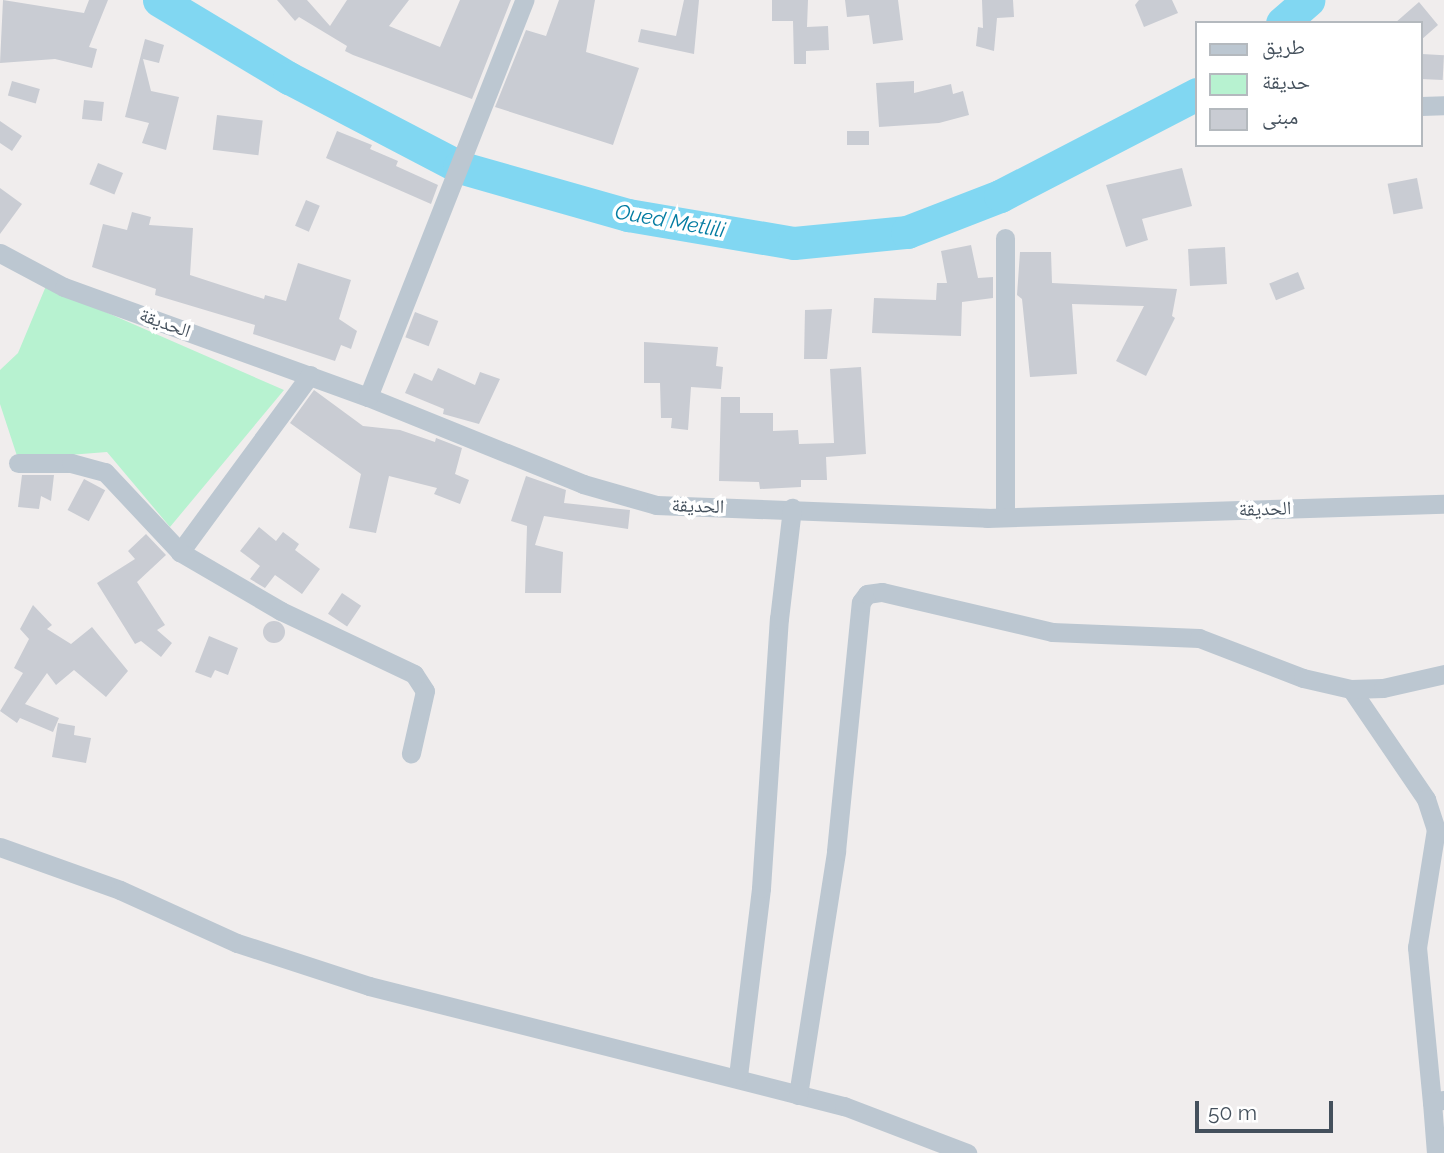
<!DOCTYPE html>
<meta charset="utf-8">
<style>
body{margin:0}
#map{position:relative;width:1444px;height:1153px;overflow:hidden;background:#f0eded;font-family:Raleway,"Noto Naskh Arabic",sans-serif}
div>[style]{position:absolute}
.green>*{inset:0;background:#b7f2d0}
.river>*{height:33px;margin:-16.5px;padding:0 16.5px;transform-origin:16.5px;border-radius:16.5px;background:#81d7f2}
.building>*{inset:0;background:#c9ccd3;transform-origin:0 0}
.round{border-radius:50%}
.minor>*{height:19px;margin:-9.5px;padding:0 9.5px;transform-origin:9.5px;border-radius:9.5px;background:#bcc7d1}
span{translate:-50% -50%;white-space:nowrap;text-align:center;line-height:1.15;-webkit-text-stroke:7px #fff;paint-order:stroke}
.street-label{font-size:19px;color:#44505c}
.water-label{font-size:21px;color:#047ca2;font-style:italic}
.legend{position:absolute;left:1195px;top:21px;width:228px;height:126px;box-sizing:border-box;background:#fff;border:2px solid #b4b9be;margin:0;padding:9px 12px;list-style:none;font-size:21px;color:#44505c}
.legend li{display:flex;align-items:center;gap:14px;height:35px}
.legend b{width:35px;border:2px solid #b4b9be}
.scale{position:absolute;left:1195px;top:1101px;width:138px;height:32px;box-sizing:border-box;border:4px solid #44505c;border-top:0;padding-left:9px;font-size:21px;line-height:24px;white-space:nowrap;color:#44505c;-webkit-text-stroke:5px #fff;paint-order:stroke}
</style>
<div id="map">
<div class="green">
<i style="clip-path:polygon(46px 286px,284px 390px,170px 527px,107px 452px,18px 459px,0 404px,0 370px,18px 353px)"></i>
</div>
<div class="river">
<i style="left:159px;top:0;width:152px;rotate:31deg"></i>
<i style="left:289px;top:78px;width:192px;rotate:27.6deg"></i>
<i style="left:459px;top:167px;width:176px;rotate:15.9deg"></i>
<i style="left:628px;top:215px;width:168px;rotate:9.6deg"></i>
<i style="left:794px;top:243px;width:114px;rotate:-5.6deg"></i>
<i style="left:907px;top:232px;width:100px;rotate:-21.2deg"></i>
<i style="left:1000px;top:196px;width:222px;rotate:-27.4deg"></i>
<i style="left:1282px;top:23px;width:35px;rotate:-41deg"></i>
</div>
<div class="building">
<i style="clip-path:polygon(3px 0,84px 13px,89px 0,108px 0,89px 47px,97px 49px,92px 68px,55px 59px,0 63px)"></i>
<i style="clip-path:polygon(277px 0,307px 0,330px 26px,347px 0,409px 0,389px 26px,440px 47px,460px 0,511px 0,472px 99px,353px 55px,345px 51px,347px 46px,299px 17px,295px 21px)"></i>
<i style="clip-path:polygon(559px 0,595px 0,586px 52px,639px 68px,613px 145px,495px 107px,526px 30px,546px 36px)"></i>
<i style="clip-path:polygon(684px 0,699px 0,694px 54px,638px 42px,641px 29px,676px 36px)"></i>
<i style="clip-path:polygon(772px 0,808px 0,807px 27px,828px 26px,829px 50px,806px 51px,806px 64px,794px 64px,793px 21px,772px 21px)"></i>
<i style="clip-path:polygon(845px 0,898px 0,903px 40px,873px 44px,869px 15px,847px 17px)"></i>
<i style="clip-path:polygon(982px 0,1013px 0,1014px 17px,997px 18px,994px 51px,976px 46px,978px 27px,983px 28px)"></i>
<i style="clip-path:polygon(1139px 0,1172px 0,1178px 13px,1144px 27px,1135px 5px)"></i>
<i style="clip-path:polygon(1419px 2px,1438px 25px,1421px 40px,1421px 23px,1395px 23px)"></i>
<i style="clip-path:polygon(145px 39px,164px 45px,159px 63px,143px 59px,151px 91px,179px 97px,166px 150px,142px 143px,149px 123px,125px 117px)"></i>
<i style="left:1422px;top:54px;width:22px;height:25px;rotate:3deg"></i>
<i style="left:12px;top:81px;width:29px;height:15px;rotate:16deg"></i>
<i style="clip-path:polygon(914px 81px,914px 93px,951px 84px,953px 94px,963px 91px,969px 115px,939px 123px,879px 127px,876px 83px)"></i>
<i style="left:84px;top:100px;width:20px;height:19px;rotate:6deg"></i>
<i style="left:217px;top:115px;width:46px;height:35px;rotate:7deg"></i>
<i style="clip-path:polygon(0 121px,22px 136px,12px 151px,0 143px)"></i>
<i style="clip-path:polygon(337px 131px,372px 145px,370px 149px,398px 161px,396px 166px,438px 185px,431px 204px,326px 158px)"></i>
<i style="left:847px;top:131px;width:22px;height:14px"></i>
<i style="left:98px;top:163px;width:27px;height:23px;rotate:22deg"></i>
<i style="clip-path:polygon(1182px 168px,1192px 206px,1142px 219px,1148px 240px,1126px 247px,1106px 185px)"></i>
<i style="left:1417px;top:178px;width:31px;height:30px;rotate:79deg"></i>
<i style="clip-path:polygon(0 188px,22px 204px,0 234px)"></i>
<i style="left:306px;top:200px;width:15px;height:28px;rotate:23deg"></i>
<i style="clip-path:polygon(132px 212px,151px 217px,149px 225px,193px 228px,190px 275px,264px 299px,265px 295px,286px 301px,298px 263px,351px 280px,339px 319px,357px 331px,351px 349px,341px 345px,335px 361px,253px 334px,255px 325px,155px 295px,156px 289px,92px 267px,103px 224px,127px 230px)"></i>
<i style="clip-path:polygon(971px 245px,978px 278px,993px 277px,993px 298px,962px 302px,961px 336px,872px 333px,874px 298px,936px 300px,937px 283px,947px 283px,941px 251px)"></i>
<i style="left:1225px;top:247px;width:37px;height:37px;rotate:87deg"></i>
<i style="clip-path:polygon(1020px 252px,1051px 252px,1052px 283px,1177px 289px,1172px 316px,1175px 318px,1146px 376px,1116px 361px,1144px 306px,1072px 304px,1077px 374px,1030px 377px,1022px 299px,1017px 295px)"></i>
<i style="left:1298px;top:272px;width:18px;height:31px;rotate:68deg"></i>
<i style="clip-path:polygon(832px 309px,827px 359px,804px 359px,805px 310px)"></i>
<i style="left:415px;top:312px;width:25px;height:27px;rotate:21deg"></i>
<i style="clip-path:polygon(644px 342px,718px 347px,716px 366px,723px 367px,721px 389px,691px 387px,688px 430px,671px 428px,672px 418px,661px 418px,660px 383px,644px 383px)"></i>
<i style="clip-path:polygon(861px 367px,866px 454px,826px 457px,827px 480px,801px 480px,801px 487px,760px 489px,759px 482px,719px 481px,721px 397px,740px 397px,740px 413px,773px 413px,773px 431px,798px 430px,799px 444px,834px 443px,830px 369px)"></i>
<i style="clip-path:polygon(438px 368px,475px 385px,480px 372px,500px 379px,479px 424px,443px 414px,444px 409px,405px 393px,414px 373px,432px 381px)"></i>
<i style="clip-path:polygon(314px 390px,363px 426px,400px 430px,435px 442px,436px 438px,462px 448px,455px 474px,469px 480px,460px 504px,434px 494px,437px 488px,389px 476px,376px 533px,349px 528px,361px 474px,290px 423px)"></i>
<i style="clip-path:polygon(22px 475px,54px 475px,51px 501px,41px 496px,39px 509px,18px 507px)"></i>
<i style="clip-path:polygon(526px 476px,566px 490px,564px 503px,630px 510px,628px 529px,544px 516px,535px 545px,563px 552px,561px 593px,525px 593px,527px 526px,511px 521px)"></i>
<i style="left:84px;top:479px;width:24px;height:35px;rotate:28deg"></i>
<i style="clip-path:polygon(259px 527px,276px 541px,283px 532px,299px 544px,295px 550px,320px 569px,302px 594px,275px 575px,265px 588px,250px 579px,260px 566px,240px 551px)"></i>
<i style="clip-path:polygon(146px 534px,166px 555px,137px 582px,165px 625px,157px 630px,172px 643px,161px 657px,141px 641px,135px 644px,97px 583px,135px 559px,128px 551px)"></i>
<i style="left:342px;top:593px;width:23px;height:25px;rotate:34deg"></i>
<i style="clip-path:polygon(33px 605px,52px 625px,47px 629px,71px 644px,92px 627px,128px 671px,106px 697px,74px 670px,56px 685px,47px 673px,25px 704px,59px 718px,53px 732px,20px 718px,17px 723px,0 711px,23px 673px,14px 668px,29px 639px,20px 629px)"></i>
<i class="round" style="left:263px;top:621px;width:22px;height:22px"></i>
<i style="clip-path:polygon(209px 636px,238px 648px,228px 675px,215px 670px,211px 678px,195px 672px)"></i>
<i style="clip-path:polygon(58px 723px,75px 726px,74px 735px,91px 738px,86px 763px,52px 757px)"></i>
</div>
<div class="minor">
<i style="left:1421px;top:106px;width:23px;rotate:-2deg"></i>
<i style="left:1005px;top:238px;width:279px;rotate:90deg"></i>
<i style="left:0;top:253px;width:72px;rotate:28deg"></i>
<i style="left:64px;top:287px;width:323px;rotate:19.9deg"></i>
<i style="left:368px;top:397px;width:232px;rotate:22deg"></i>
<i style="left:583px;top:484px;width:76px;rotate:16deg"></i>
<i style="left:656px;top:505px;width:331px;rotate:2.2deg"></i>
<i style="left:987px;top:518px;width:457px;rotate:-1.8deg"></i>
<i style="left:310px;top:375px;width:220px;rotate:126.3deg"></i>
<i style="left:180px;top:552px;width:117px;rotate:30.3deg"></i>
<i style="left:281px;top:611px;width:147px;rotate:25.3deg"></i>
<i style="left:414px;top:674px;width:20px;rotate:57deg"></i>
<i style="left:425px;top:691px;width:64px;rotate:102.7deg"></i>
<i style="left:368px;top:397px;width:427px;rotate:-68.5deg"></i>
<i style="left:18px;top:463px;width:53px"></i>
<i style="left:71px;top:463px;width:35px;rotate:15deg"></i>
<i style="left:105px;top:472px;width:110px;rotate:46.8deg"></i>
<i style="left:1351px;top:689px;width:133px;rotate:55.7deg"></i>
<i style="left:1426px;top:799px;width:32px;rotate:72deg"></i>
<i style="left:1436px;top:829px;width:120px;rotate:99.1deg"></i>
<i style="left:1417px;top:947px;width:156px;rotate:84.5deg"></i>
<i style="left:0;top:847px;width:127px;rotate:19.7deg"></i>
<i style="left:120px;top:890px;width:128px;rotate:24.4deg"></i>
<i style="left:237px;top:943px;width:139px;rotate:18deg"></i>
<i style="left:369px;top:986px;width:490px;rotate:14.2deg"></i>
<i style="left:844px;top:1106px;width:132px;rotate:20.9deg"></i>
<i style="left:738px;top:1076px;width:189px;rotate:-83deg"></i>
<i style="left:761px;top:888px;width:270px;rotate:-86.2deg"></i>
<i style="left:779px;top:619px;width:112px;rotate:-83.3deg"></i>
<i style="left:798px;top:1095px;width:247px;rotate:-81.1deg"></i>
<i style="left:836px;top:851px;width:250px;rotate:-84.3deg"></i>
<i style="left:861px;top:602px;width:10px;rotate:-53deg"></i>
<i style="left:867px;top:594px;width:15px;rotate:-8deg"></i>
<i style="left:882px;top:592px;width:175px;rotate:13.2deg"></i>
<i style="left:1052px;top:632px;width:147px;rotate:2.3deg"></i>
<i style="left:1199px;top:638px;width:111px;rotate:21deg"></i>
<i style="left:1303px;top:678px;width:49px;rotate:12.9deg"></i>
<i style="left:1351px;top:689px;width:32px;rotate:-2deg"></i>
<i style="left:1383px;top:688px;width:63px;rotate:-12.9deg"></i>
<i style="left:1436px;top:1153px;width:51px;rotate:-94.5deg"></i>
<i style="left:1432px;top:1102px;width:11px;rotate:-10deg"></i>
</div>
<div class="street-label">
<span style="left:165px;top:323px;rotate:20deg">الحديقة</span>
<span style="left:698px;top:506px;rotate:2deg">الحديقة</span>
<span style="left:1265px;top:509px;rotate:-2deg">الحديقة</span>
</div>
<div class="water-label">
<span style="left:670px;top:221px;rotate:10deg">Oued Metlili</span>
</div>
<ul class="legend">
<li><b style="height:9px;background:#bcc7d1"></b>طريق</li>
<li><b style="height:19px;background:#b7f2d0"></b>حديقة</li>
<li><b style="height:19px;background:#c9ccd3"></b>مبنى</li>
</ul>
<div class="scale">50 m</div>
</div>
